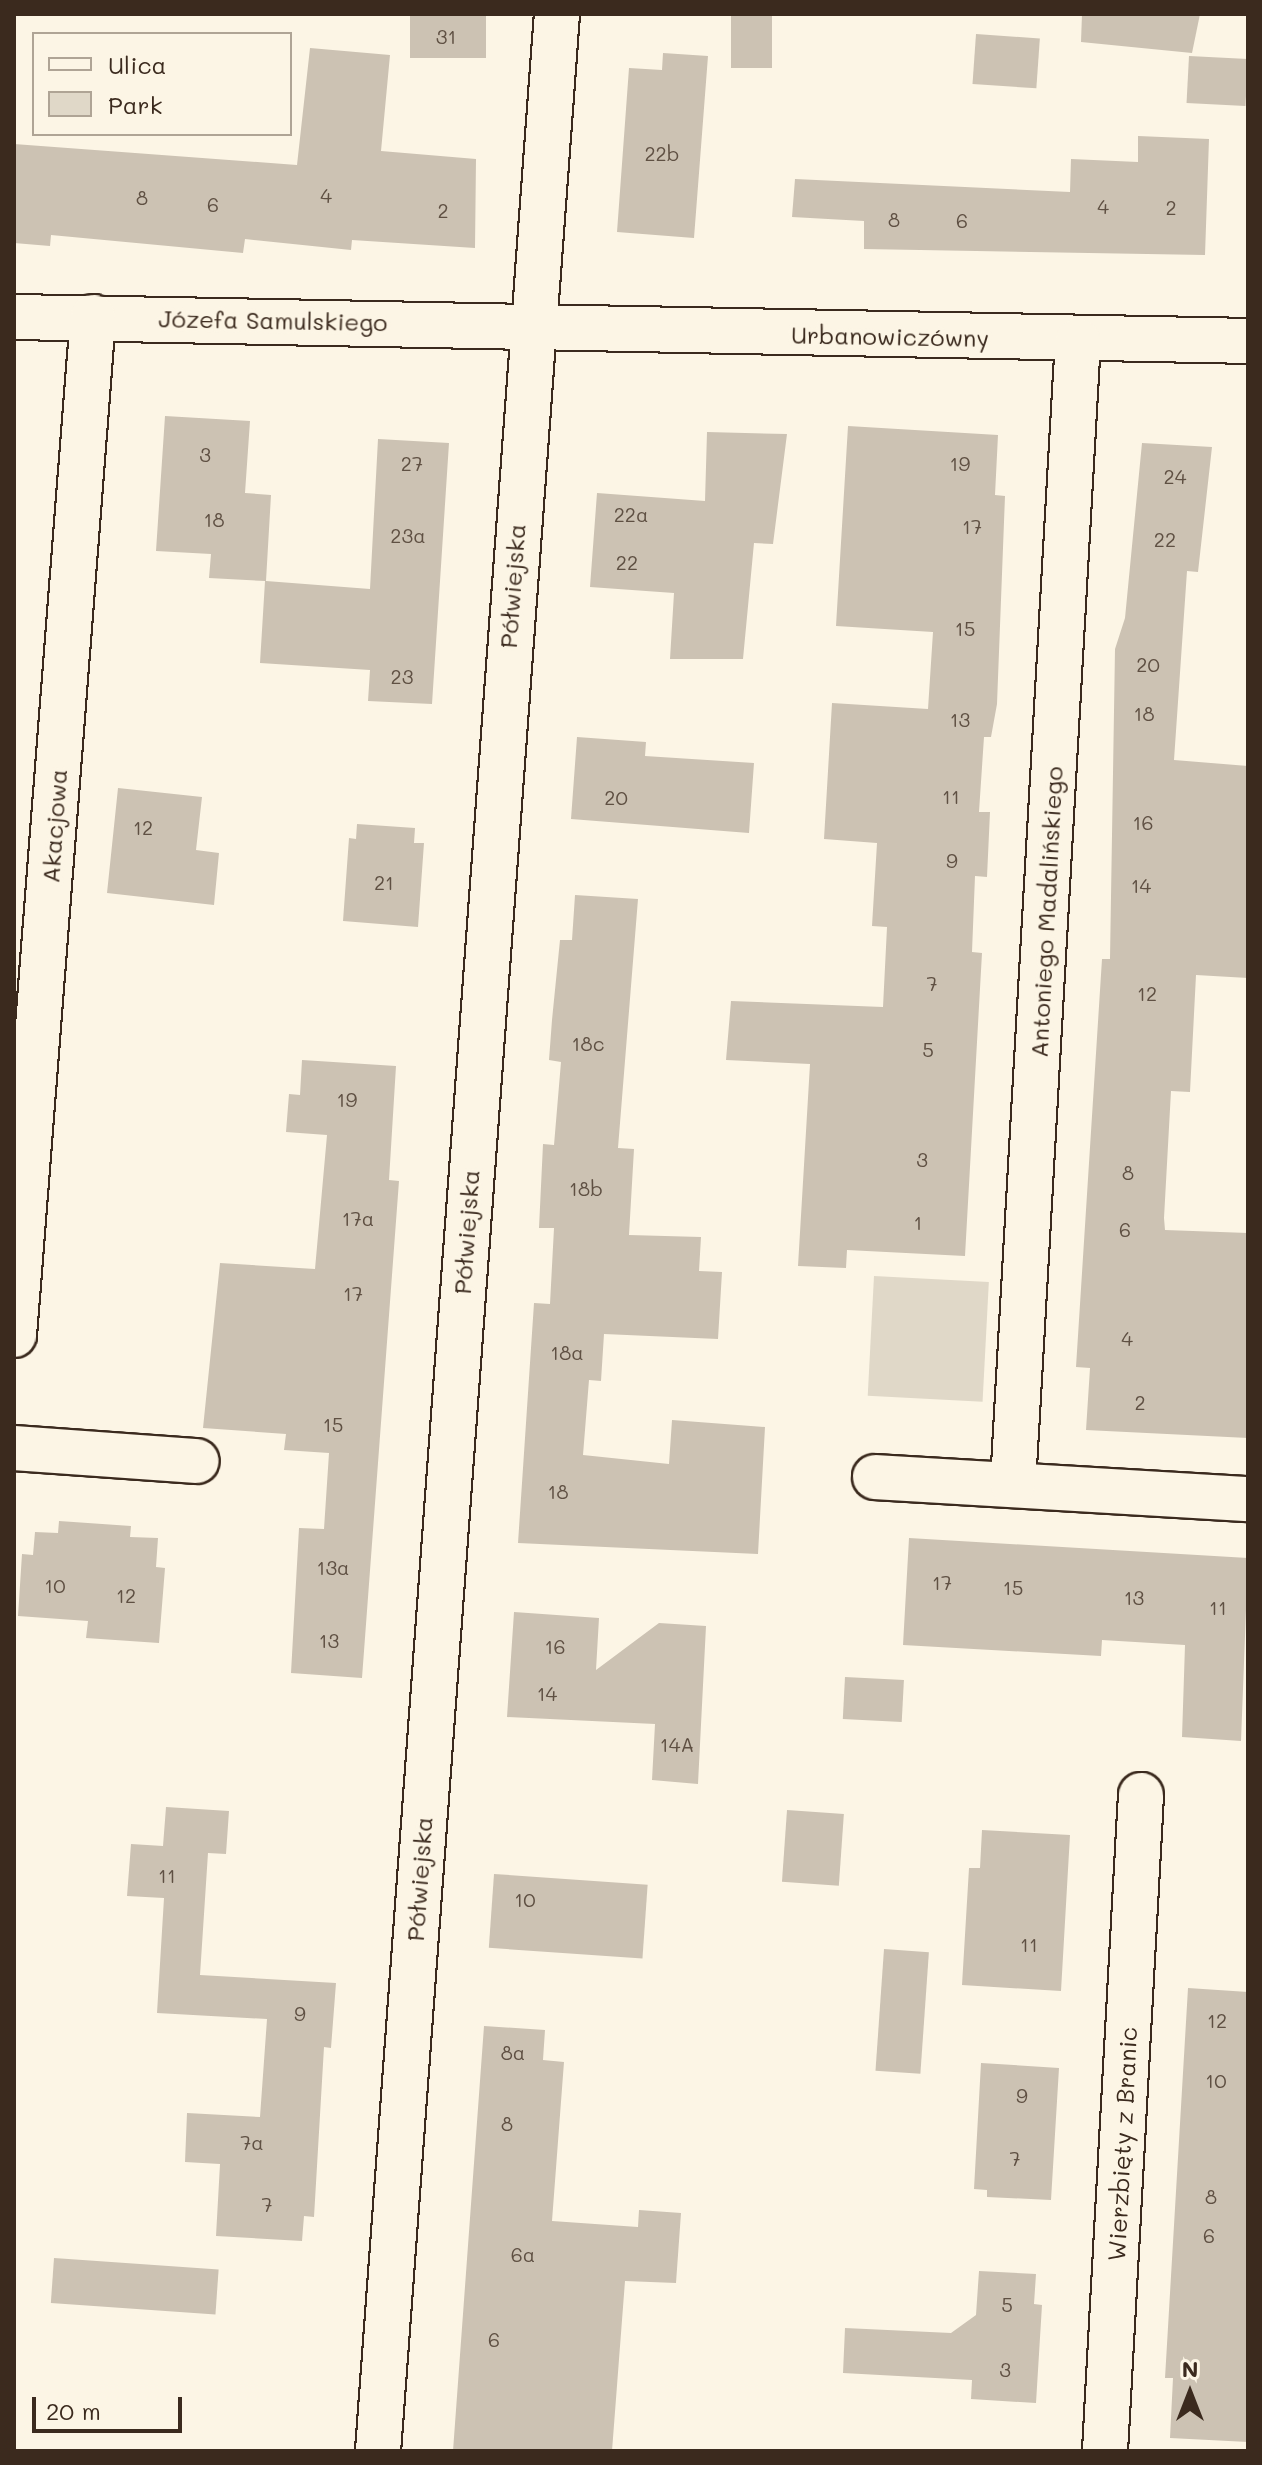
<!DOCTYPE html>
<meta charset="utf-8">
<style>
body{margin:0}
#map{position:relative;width:1262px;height:2465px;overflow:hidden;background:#fcf5e5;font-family:Mali,sans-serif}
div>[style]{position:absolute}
.green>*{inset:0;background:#e0d8c8;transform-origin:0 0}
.building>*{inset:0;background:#ccc2b3;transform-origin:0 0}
.roads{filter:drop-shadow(2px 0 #3b2a1e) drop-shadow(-2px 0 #3b2a1e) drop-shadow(0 2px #3b2a1e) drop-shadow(0 -2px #3b2a1e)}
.minor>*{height:44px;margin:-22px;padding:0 22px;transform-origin:22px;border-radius:22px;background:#fcf5e5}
span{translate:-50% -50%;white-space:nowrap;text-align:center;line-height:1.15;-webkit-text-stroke:8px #fcf5e5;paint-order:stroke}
.number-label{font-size:20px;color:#5f5043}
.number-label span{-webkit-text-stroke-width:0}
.street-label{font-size:24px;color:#3b2a1e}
.frame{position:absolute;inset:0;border:16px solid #3b2a1e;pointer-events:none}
.legend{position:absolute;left:32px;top:32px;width:260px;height:104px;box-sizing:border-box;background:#fcf5e5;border:2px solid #afa495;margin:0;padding:10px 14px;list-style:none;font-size:24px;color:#3b2a1e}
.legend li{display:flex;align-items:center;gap:16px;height:40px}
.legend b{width:40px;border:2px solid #afa495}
.north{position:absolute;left:1150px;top:2353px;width:80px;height:80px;-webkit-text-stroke:6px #fcf5e5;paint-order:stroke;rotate:0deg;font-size:22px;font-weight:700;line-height:32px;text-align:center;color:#3b2a1e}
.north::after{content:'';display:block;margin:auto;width:28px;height:36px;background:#3b2a1e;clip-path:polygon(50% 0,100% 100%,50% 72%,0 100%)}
.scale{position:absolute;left:32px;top:2397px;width:150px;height:36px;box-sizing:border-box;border:4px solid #3b2a1e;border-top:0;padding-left:10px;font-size:24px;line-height:28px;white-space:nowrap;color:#3b2a1e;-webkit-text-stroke:6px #fcf5e5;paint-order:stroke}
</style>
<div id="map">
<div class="green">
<i style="left:874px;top:1276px;width:115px;height:120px;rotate:3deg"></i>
</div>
<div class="building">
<i style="left:410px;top:14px;width:76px;height:44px"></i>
<i style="left:731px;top:14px;width:41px;height:54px"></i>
<i style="clip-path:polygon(1082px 14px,1200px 14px,1192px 53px,1081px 42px)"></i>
<i style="left:976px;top:34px;width:64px;height:50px;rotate:4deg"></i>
<i style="clip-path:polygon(310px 48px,390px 55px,381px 151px,476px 159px,475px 248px,352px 240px,351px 250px,245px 239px,243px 253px,51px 235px,50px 246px,14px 243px,14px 144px,297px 165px)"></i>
<i style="clip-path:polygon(663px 53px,708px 56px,694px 238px,617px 232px,629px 68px,662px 70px)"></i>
<i style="left:1189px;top:56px;width:59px;height:47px;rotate:3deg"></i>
<i style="clip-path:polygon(1138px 136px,1209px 139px,1205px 255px,864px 249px,864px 221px,792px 217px,795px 179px,1070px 192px,1071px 159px,1138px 162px)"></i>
<i style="clip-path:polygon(165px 416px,250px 421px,245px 493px,271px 495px,266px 581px,370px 589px,378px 439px,449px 443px,432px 704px,368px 701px,370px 670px,260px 663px,265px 581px,209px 578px,211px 554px,156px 551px)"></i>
<i style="clip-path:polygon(848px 426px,998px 435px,995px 495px,1005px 496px,997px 704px,991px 737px,984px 737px,979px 812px,990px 812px,987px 877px,975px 876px,972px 952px,982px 953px,965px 1256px,847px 1250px,846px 1268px,798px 1266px,810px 1064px,726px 1060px,731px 1001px,883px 1007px,887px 927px,872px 926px,877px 843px,824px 839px,832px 703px,928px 709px,933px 632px,836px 626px)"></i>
<i style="clip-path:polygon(707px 432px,787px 434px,773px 544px,754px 543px,743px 659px,670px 659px,674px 593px,590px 587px,597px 493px,705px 501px)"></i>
<i style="clip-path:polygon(1142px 443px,1212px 447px,1198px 572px,1187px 571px,1174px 760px,1248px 766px,1248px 978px,1196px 975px,1190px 1092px,1171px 1091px,1164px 1218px,1165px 1230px,1248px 1233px,1248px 1438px,1086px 1430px,1090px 1368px,1076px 1367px,1102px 959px,1110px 959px,1115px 649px,1125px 618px)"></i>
<i style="clip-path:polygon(577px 737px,646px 742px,645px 756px,754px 763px,749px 833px,571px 819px)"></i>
<i style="clip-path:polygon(118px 788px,202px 797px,196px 850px,219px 853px,214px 905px,107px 893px)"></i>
<i style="clip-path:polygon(357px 824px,415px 828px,414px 843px,424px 843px,418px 927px,343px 921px,349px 838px,356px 839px)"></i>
<i style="clip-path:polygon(575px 895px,638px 899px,618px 1148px,634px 1149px,629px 1235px,701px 1237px,699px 1271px,722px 1272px,718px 1339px,604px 1334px,601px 1381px,589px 1380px,583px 1455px,669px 1464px,672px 1420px,765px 1427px,758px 1554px,518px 1543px,534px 1303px,550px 1304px,554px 1228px,539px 1228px,543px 1144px,554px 1145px,561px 1062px,549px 1060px,552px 1020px,560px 940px,572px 940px)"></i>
<i style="clip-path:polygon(302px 1060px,396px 1066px,389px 1180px,399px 1181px,362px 1678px,291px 1673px,299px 1528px,324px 1529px,329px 1453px,284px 1450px,286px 1434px,203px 1428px,220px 1263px,315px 1269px,327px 1135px,286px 1132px,289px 1094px,300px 1095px)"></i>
<i style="clip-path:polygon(59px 1521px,131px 1526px,130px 1537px,158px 1538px,156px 1567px,165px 1568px,159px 1643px,86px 1638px,88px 1621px,18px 1616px,22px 1554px,33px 1555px,35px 1532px,58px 1533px)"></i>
<i style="clip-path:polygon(909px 1538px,1248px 1558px,1241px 1741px,1182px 1737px,1185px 1645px,1102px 1640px,1101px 1656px,903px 1645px)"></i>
<i style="clip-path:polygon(514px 1612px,599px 1618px,596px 1670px,659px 1623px,706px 1626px,698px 1784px,652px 1780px,655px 1724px,507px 1717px)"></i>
<i style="left:845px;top:1677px;width:59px;height:42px;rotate:3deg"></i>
<i style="clip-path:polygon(166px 1807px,229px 1811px,226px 1854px,208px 1853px,200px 1975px,336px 1983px,331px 2048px,324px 2047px,314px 2217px,304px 2216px,302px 2241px,216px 2236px,220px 2164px,185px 2162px,187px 2113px,260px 2117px,267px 2019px,157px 2013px,164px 1898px,127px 1896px,131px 1844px,163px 1846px)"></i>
<i style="left:787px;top:1810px;width:57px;height:72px;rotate:4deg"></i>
<i style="clip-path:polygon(982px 1830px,1070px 1835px,1061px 1991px,962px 1985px,969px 1868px,980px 1868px)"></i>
<i style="left:494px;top:1874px;width:154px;height:74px;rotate:4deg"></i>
<i style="left:884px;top:1949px;width:45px;height:122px;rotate:4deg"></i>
<i style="clip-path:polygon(1188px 1988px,1248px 1992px,1248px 2442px,1170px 2438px,1173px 2378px,1165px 2378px)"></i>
<i style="clip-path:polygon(484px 2026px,545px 2030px,543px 2060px,564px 2062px,552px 2221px,638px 2227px,639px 2210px,681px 2213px,676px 2283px,625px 2281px,612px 2451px,453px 2451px)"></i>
<i style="clip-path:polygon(981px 2063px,1059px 2068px,1051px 2200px,987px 2197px,987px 2190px,974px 2189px)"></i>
<i style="left:54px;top:2258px;width:165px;height:45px;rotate:4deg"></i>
<i style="clip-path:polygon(979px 2271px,1036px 2274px,1034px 2304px,1042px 2305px,1036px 2403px,971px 2399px,972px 2380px,843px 2373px,845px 2328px,951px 2333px,976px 2315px)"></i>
</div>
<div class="roads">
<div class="minor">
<i style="left:14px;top:317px;width:1234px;rotate:1.11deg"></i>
<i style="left:14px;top:1335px;width:1021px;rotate:-85.56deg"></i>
<i style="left:14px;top:1448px;width:183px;rotate:4.1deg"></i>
<i style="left:875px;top:1477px;width:374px;rotate:3.4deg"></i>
<i style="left:1013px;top:1484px;width:1145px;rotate:-86.75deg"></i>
<i style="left:378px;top:2451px;width:2444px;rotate:-85.8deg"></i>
<i style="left:1105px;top:2451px;width:657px;rotate:-86.86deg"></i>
</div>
</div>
<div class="number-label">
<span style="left:446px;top:36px">31</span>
<span style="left:662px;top:153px">22b</span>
<span style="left:326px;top:195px">4</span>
<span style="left:142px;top:197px">8</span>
<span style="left:213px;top:204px">6</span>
<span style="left:1103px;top:206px">4</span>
<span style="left:1171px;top:207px">2</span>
<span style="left:443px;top:210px">2</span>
<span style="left:894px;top:219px">8</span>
<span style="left:962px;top:220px">6</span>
<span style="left:205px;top:454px">3</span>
<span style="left:412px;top:463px">27</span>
<span style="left:960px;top:463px">19</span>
<span style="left:1175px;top:476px">24</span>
<span style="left:631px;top:514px">22a</span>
<span style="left:214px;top:519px">18</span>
<span style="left:972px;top:526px">17</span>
<span style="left:408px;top:535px">23a</span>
<span style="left:1165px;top:539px">22</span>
<span style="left:627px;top:562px">22</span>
<span style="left:965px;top:628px">15</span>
<span style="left:1148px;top:664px">20</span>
<span style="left:402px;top:676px">23</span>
<span style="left:1144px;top:713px">18</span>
<span style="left:960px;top:719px">13</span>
<span style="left:951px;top:796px">11</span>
<span style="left:616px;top:797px">20</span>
<span style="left:1143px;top:822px">16</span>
<span style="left:143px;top:827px">12</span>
<span style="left:952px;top:860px">9</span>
<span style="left:384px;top:882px">21</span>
<span style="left:1141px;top:885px">14</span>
<span style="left:932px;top:983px">7</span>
<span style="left:1147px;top:993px">12</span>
<span style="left:588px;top:1043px">18c</span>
<span style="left:928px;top:1049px">5</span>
<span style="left:347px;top:1099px">19</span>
<span style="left:922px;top:1159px">3</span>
<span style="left:1128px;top:1172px">8</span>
<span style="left:586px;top:1188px">18b</span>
<span style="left:358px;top:1218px">17a</span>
<span style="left:918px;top:1222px">1</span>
<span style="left:1125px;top:1229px">6</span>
<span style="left:353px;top:1293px">17</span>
<span style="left:1127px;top:1338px">4</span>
<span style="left:567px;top:1352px">18a</span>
<span style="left:1140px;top:1402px">2</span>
<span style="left:333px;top:1424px">15</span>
<span style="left:558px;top:1491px">18</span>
<span style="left:333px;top:1567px">13a</span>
<span style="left:942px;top:1582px">17</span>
<span style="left:55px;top:1585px">10</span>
<span style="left:1013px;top:1587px">15</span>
<span style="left:126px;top:1595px">12</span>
<span style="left:1134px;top:1597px">13</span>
<span style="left:1218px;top:1607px">11</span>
<span style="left:329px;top:1640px">13</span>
<span style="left:555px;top:1646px">16</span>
<span style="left:547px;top:1693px">14</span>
<span style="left:677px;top:1744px">14A</span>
<span style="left:167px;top:1875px">11</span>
<span style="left:525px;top:1899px">10</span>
<span style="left:1029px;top:1944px">11</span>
<span style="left:300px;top:2013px">9</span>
<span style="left:1217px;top:2020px">12</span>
<span style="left:513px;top:2052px">8a</span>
<span style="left:1216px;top:2080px">10</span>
<span style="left:1022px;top:2095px">9</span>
<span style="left:507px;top:2123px">8</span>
<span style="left:252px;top:2142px">7a</span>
<span style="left:1015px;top:2158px">7</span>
<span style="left:1211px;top:2196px">8</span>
<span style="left:267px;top:2204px">7</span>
<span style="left:1209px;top:2235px">6</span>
<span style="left:523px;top:2254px">6a</span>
<span style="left:1007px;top:2304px">5</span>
<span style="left:494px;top:2339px">6</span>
<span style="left:1005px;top:2369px">3</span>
</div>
<div class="street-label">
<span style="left:273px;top:320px;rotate:1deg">Józefa Samulskiego</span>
<span style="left:890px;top:336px;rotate:1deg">Urbanowiczówny</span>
<span style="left:512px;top:586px;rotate:-86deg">Półwiejska</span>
<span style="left:54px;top:826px;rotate:-86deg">Akacjowa</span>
<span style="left:1046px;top:912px;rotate:-87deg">Antoniego Madalińskiego</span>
<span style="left:466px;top:1232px;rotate:-86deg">Półwiejska</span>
<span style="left:419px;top:1879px;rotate:-86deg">Półwiejska</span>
<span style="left:1122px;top:2144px;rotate:-87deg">Wierzbięty z Branic</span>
</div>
<div class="frame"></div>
<ul class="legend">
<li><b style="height:10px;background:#fcf5e5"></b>Ulica</li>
<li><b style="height:22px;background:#e0d8c8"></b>Park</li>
</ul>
<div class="north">N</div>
<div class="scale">20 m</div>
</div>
